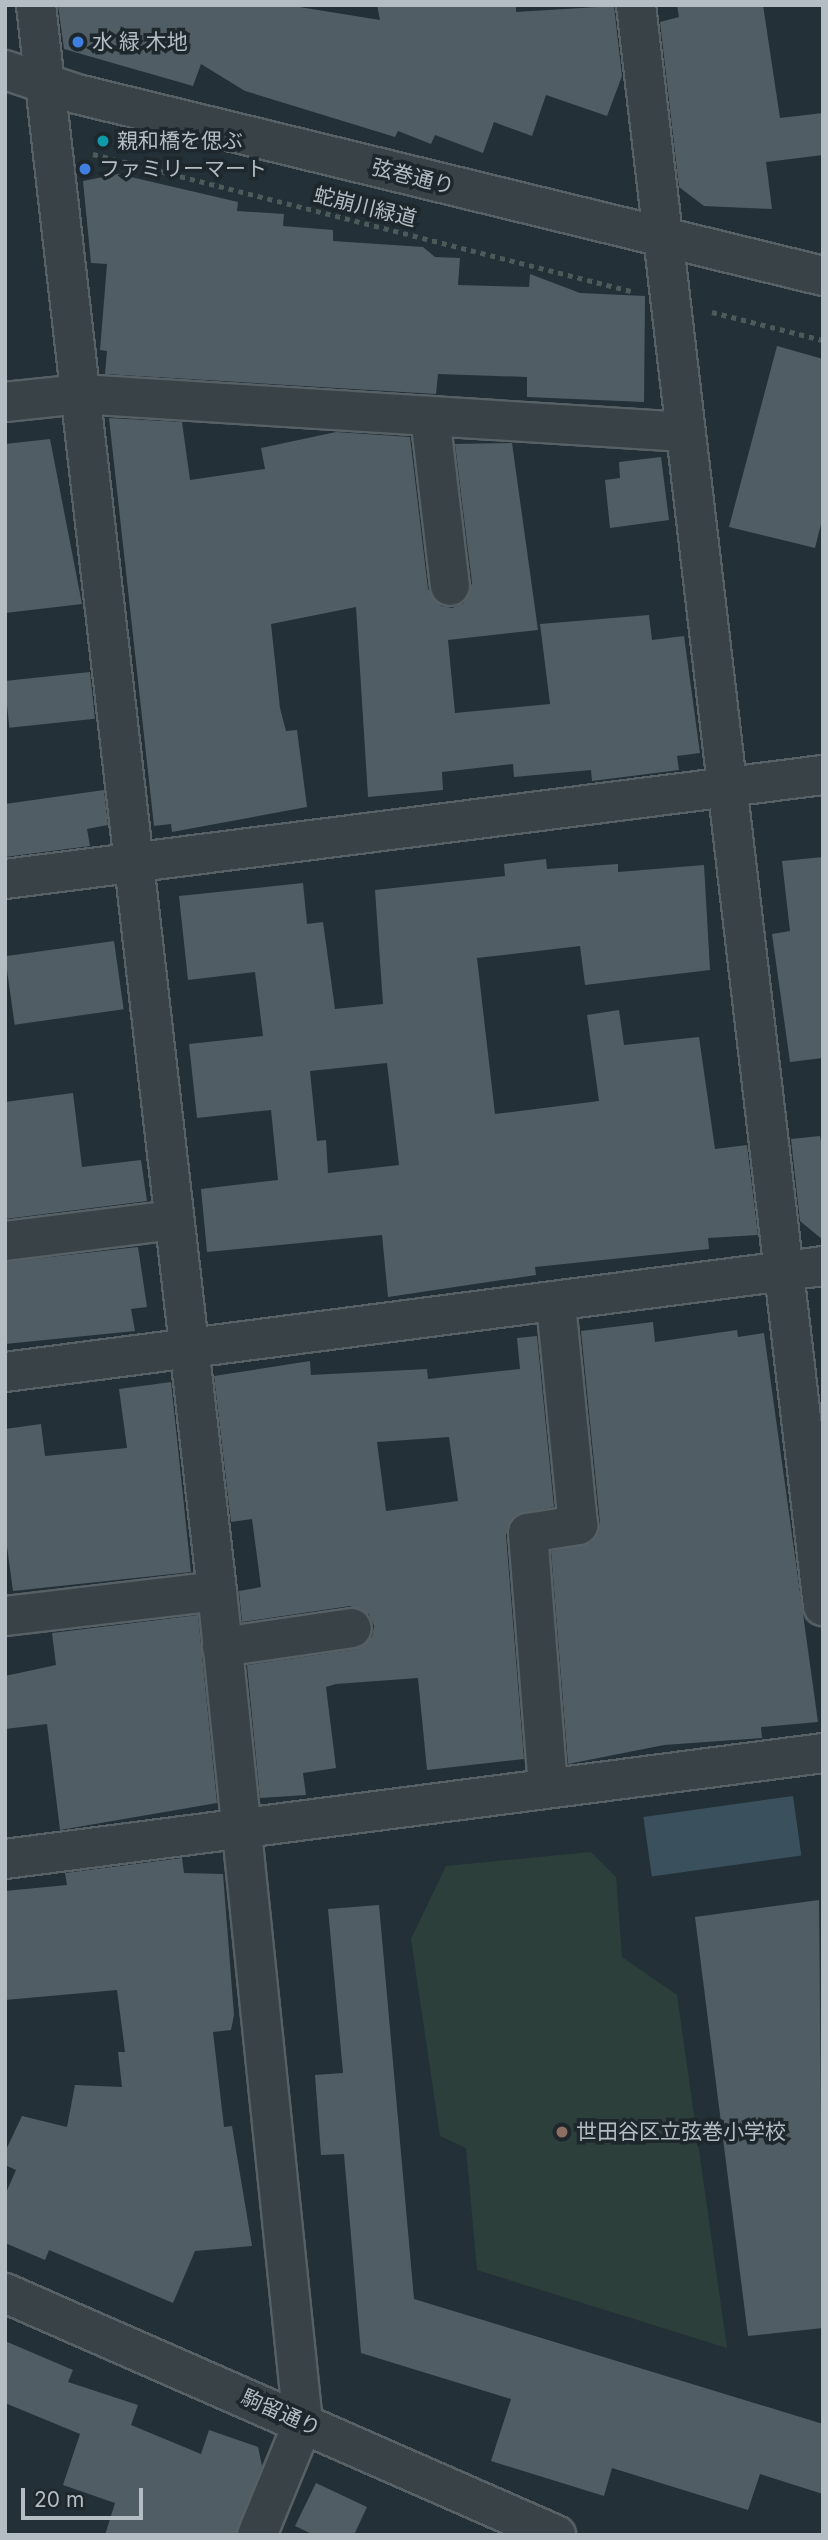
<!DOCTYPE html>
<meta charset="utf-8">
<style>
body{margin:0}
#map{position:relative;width:828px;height:2540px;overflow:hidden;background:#243037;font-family:Inter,"Noto Sans JP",sans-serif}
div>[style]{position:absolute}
.green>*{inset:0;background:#2c3f3a}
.water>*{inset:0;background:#3a505c;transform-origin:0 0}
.building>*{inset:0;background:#505d65;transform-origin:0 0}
.path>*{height:4.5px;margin-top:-2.25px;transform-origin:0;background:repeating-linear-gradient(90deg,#4b5b5a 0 5px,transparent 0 10px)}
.roads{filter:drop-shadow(2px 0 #566065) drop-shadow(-2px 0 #566065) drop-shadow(0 2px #566065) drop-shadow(0 -2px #566065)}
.minor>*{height:38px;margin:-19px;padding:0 19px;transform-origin:19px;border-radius:19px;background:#384247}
.dots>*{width:19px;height:19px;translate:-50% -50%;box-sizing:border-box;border:4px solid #1d272c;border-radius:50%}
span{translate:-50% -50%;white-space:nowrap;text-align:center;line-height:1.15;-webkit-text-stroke:7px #1d272c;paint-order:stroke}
.poi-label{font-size:21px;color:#b3bdc3}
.left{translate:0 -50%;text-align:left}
.street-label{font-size:21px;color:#b3bdc3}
.frame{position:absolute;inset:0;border:7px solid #b3bdc3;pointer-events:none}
.scale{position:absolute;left:21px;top:2488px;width:122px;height:32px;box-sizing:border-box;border:4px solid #b3bdc3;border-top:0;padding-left:9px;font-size:21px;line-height:24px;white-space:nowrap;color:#b3bdc3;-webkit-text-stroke:5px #1d272c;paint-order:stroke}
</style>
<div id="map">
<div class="green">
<i style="clip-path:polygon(591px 1852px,616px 1877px,622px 1957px,677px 1995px,727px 2348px,477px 2270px,466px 2148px,440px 2136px,411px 1939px,446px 1866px)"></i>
</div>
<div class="water">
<i style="left:793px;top:1796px;width:60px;height:151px;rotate:82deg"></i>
</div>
<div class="building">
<i style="clip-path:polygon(58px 5px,287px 5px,380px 20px,377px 5px,516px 6px,516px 12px,614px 6px,622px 76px,607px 116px,546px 95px,532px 136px,494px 122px,483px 153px,435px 135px,431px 144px,398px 131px,395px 137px,245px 91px,201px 64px,193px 86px,64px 49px)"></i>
<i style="clip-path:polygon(677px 5px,763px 5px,780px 118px,823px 113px,823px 155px,766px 162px,772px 209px,704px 206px,679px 187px,660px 22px,679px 17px)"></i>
<i style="clip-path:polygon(118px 174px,238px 202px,237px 211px,284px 214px,283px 226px,333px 230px,333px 241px,423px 247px,435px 257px,460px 258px,458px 285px,529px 287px,530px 274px,580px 293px,645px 296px,644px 402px,527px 397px,527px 377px,438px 374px,436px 394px,105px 374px,107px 351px,100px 350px,107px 264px,91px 263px,83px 181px)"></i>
<i style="clip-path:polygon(777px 346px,823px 359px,823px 516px,815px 548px,729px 527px)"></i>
<i style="clip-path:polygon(109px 418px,182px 422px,190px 480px,265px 469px,261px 448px,336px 432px,410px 437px,428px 589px,441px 606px,452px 608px,464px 603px,472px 583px,455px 444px,512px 443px,538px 630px,448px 640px,455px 713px,550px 704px,540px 624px,649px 615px,652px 640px,684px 636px,700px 753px,677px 756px,679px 770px,592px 781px,591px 770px,514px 777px,513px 764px,442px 772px,443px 790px,368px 797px,356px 607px,271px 624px,280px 708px,286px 731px,297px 730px,307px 807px,172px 832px,171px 824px,154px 826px)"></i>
<i style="clip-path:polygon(50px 439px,82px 604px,5px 613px,5px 444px)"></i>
<i style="clip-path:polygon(661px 457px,669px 520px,610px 528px,605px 480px,620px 478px,619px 462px)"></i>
<i style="left:90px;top:672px;width:47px;height:86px;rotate:84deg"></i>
<i style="clip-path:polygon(104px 790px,108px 825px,87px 829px,90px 846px,5px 857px,5px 804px)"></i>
<i style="clip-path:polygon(823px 857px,823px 1058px,790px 1062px,772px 934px,790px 931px,782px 861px)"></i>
<i style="clip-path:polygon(evenodd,546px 859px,547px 869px,618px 864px,618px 872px,704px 865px,710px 970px,585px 985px,580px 946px,477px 958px,495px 1114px,599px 1101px,587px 1015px,619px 1010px,624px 1045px,699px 1037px,715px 1149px,747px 1145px,758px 1235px,708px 1238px,709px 1249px,535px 1267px,536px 1275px,388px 1297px,382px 1235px,207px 1252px,201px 1189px,278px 1180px,271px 1110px,197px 1118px,189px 1044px,263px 1036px,255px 972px,188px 980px,179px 896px,303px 883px,307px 924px,323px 922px,335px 1009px,383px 1004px,375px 890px,505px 876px,504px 864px,546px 859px,387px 1063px,399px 1165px,328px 1173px,326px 1140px,317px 1141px,310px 1071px,387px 1063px)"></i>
<i style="left:114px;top:941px;width:69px;height:110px;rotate:82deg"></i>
<i style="clip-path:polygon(73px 1093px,82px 1167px,141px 1160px,147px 1201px,5px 1219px,5px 1102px)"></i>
<i style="clip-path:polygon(820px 1136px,823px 1153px,823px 1240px,800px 1221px,791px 1139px)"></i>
<i style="clip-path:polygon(138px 1247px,147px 1307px,131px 1309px,135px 1331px,5px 1344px,5px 1262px)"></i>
<i style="clip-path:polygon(653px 1322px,655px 1342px,737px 1330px,738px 1337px,764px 1333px,818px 1722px,761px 1727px,762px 1738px,664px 1745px,568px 1764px,551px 1551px,591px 1543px,600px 1523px,581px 1331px)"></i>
<i style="clip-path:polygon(evenodd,537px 1336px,554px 1507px,515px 1515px,506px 1535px,524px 1759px,427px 1770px,418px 1678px,336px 1684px,326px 1687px,336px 1768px,303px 1773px,306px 1795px,260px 1798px,247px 1665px,356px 1649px,372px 1637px,374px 1626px,369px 1614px,350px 1606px,242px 1622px,239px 1591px,261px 1587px,252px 1519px,231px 1522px,214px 1376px,310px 1361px,311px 1375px,427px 1369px,428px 1379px,520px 1369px,517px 1338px,537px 1336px,449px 1437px,458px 1501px,386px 1511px,377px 1442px,449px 1437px)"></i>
<i style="clip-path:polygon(171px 1382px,191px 1572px,13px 1591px,5px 1532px,5px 1429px,41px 1424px,45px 1456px,127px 1448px,119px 1389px)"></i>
<i style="clip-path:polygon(198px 1615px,217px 1803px,60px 1830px,47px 1724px,5px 1729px,5px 1676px,56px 1665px,52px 1633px)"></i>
<i style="clip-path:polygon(182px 1858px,184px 1873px,223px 1874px,234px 2015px,231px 2030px,213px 2032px,224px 2127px,232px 2126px,252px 2246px,195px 2251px,173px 2303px,49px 2250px,45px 2260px,5px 2243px,5px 2195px,16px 2170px,5px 2165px,5px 2152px,22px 2116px,67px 2127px,75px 2085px,122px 2087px,118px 2052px,125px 2052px,117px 1990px,5px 2000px,5px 1891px,67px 1885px,65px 1873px)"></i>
<i style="clip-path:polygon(819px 1900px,823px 2328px,748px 2336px,695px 1917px)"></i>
<i style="clip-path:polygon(379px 1905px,414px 2299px,823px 2424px,823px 2494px,760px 2474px,748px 2510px,612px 2468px,604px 2496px,491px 2461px,511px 2399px,361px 2353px,344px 2154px,321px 2155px,315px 2075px,343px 2073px,328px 1909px)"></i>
<i style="clip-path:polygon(5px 2341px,73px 2370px,68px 2382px,138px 2405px,131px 2425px,201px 2454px,209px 2430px,258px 2447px,262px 2466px,236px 2535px,105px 2535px,115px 2503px,63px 2485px,80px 2434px,5px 2403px)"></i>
<i style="clip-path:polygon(316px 2483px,367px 2507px,354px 2535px,314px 2535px,295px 2526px)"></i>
</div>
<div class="path">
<i style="left:93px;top:154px;width:555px;rotate:14.29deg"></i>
<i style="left:712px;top:312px;width:114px;rotate:14.2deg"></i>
</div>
<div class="roads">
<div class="minor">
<i style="left:36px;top:5px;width:1596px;rotate:83.49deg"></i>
<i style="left:217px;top:1591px;width:836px;rotate:84.1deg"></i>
<i style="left:303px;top:2423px;width:121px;rotate:112.3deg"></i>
<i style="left:636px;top:5px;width:1612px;rotate:83.34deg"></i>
<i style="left:5px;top:70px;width:76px;rotate:18.4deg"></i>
<i style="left:77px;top:94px;width:768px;rotate:13.71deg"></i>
<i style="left:5px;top:402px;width:75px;rotate:-6.1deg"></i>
<i style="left:80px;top:394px;width:606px;rotate:3.59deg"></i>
<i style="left:430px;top:416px;width:171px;rotate:83.3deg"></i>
<i style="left:5px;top:879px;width:825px;rotate:-7.25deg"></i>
<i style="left:5px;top:1241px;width:170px;rotate:-7.1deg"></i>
<i style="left:5px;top:1372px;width:825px;rotate:-7.38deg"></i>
<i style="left:5px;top:1616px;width:213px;rotate:-6.7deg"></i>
<i style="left:222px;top:1647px;width:131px;rotate:-8.3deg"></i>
<i style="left:548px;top:1787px;width:255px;rotate:-94.5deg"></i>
<i style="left:528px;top:1533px;width:51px;rotate:-9.1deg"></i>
<i style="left:578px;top:1525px;width:223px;rotate:-95.7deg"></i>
<i style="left:5px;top:1859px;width:825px;rotate:-7.38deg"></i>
<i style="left:5px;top:2293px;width:602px;rotate:23.71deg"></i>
</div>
</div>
<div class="dots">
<i style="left:78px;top:42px;background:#3f7fe0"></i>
<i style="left:103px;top:141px;background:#0f9aa8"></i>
<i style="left:85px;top:169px;background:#3f7fe0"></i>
<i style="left:562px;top:2132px;background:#8d6e63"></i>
</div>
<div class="poi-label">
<span class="left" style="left:92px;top:42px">水 緑 木地</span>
<span class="left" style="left:117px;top:141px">親和橋を偲ぶ</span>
<span class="left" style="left:99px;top:169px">ファミリーマート</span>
<span class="left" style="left:576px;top:2132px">世田谷区立弦巻小学校</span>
</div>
<div class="street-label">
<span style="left:413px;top:177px;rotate:14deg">弦巻通り</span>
<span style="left:365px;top:207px;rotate:14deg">蛇崩川緑道</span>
<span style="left:281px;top:2413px;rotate:24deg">駒留通り</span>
</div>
<div class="frame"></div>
<div class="scale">20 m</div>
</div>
